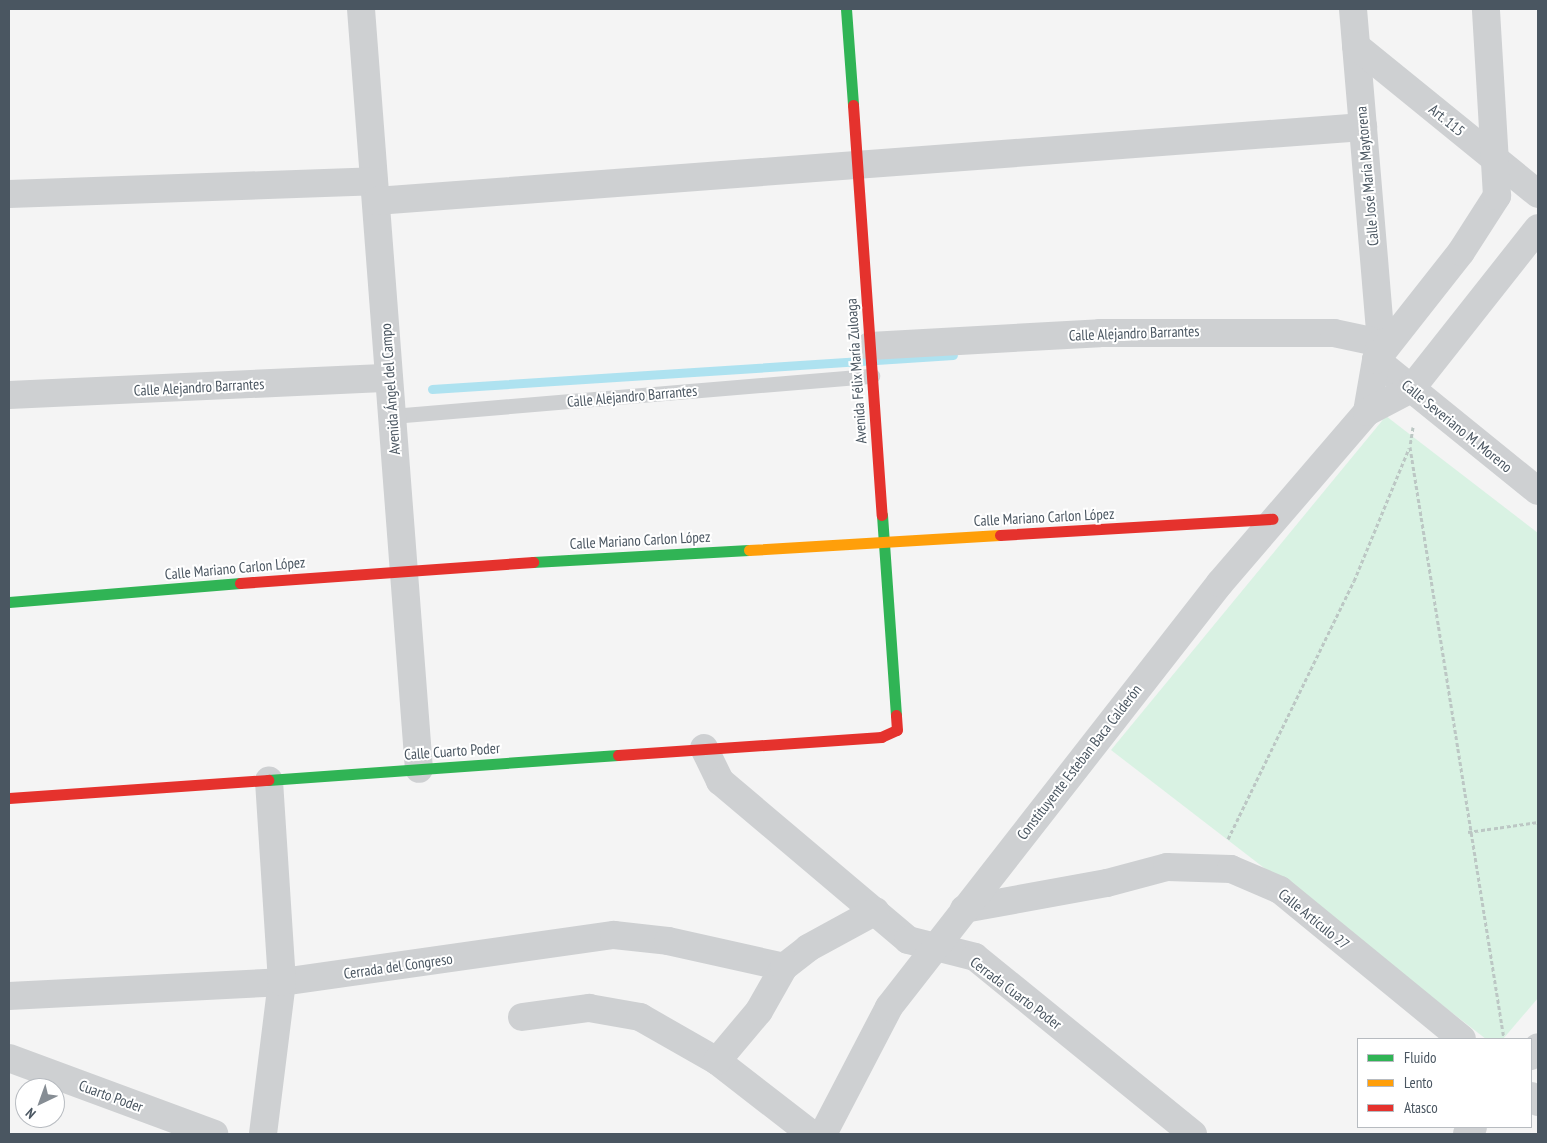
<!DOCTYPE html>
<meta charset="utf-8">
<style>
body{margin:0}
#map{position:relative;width:1547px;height:1143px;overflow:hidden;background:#f4f4f4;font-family:"PT Sans Narrow",sans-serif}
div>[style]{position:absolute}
.green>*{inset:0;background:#d9f2e3}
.stream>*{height:9px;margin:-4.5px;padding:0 4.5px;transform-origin:4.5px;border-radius:4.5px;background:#aee2f0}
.path>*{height:3px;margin-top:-1.5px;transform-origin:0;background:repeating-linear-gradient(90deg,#bcc7c4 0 4px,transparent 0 6.5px)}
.lane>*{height:15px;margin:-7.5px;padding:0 7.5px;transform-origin:7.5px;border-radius:7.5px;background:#ced0d2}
.street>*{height:28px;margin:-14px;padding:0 14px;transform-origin:14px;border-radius:14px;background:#ced0d2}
.fast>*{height:11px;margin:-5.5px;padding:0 5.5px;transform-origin:5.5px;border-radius:5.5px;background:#30b455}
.slow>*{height:11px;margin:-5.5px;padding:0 5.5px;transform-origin:5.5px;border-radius:5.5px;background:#ff9f0a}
.jam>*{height:11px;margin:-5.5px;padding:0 5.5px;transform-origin:5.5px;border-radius:5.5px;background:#e5322d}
span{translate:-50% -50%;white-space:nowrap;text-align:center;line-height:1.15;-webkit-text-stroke:4px #fff;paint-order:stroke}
.street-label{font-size:15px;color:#4a5661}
.frame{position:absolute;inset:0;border:10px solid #4a5661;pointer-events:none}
.legend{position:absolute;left:1357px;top:1038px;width:175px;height:90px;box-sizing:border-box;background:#fff;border:1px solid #b7bbc0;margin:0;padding:6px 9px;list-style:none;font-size:15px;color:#4a5661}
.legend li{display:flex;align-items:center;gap:10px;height:25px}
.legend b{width:25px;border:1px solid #b7bbc0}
.north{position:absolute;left:15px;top:1078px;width:50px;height:50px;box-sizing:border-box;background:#fff;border:1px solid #b7bbc0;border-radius:50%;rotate:222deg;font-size:14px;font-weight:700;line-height:20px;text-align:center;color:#4a5661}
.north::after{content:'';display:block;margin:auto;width:18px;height:22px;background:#868d94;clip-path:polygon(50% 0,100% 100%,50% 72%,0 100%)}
</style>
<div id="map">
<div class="green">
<i style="clip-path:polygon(1386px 416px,1538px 533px,1538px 998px,1503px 1039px,1486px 1039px,1111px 750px)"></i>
</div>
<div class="stream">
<i style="left:432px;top:389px;width:522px;rotate:-3.73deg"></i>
</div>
<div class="path">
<i style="left:1413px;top:427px;width:20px;rotate:99deg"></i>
<i style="left:1410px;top:447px;width:599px;rotate:80.98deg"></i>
<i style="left:1468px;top:832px;width:71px;rotate:-8.1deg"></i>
<i style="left:1228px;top:839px;width:287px;rotate:-64deg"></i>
<i style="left:1354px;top:581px;width:144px;rotate:-67.5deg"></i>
</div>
<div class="lane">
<i style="left:392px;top:416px;width:482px;rotate:-4.8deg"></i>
</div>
<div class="street">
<i style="left:361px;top:9px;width:762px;rotate:85.64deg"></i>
<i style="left:1353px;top:9px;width:335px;rotate:85.2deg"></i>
<i style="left:1356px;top:46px;width:235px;rotate:39.1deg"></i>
<i style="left:9px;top:194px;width:365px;rotate:-2deg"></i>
<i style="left:376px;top:201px;width:990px;rotate:-4.29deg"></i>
<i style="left:870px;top:346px;width:230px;rotate:-3.2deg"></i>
<i style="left:1100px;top:333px;width:234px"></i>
<i style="left:1334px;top:333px;width:48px;rotate:12deg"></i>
<i style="left:1381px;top:343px;width:18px;rotate:106deg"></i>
<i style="left:1376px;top:360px;width:208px;rotate:39deg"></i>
<i style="left:9px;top:395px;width:380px;rotate:-2.6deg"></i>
<i style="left:1367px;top:412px;width:53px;rotate:-80.2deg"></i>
<i style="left:1376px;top:360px;width:137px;rotate:-51.8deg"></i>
<i style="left:1461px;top:252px;width:67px;rotate:-57.3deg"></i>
<i style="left:1497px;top:196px;width:187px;rotate:-93.4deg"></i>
<i style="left:704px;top:748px;width:37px;rotate:64deg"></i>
<i style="left:720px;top:781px;width:246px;rotate:40.2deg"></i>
<i style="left:908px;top:940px;width:69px;rotate:14.2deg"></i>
<i style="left:975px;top:957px;width:281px;rotate:39.1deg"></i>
<i style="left:964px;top:909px;width:145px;rotate:-10.3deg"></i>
<i style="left:1107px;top:883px;width:62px;rotate:-14.9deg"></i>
<i style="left:1167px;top:867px;width:64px;rotate:1.8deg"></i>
<i style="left:1231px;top:869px;width:53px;rotate:23.2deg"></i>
<i style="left:1280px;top:890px;width:235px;rotate:39.3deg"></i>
<i style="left:9px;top:996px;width:273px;rotate:-2.9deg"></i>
<i style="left:282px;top:982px;width:335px;rotate:-8.1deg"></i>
<i style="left:614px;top:935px;width:54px;rotate:6.3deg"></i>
<i style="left:668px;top:941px;width:119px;rotate:12.6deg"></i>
<i style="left:522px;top:1017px;width:68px;rotate:-7.7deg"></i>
<i style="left:589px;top:1008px;width:52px;rotate:10deg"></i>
<i style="left:640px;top:1017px;width:89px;rotate:29.7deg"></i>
<i style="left:717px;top:1061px;width:119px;rotate:37.8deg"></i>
<i style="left:1531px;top:1056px;width:11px;rotate:-52deg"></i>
<i style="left:9px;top:1058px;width:219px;rotate:20.3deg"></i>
<i style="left:717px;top:1061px;width:65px;rotate:-50deg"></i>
<i style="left:759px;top:1011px;width:51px;rotate:-60.4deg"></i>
<i style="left:784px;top:967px;width:31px;rotate:-38deg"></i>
<i style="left:808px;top:948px;width:77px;rotate:-28.6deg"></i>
<i style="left:1531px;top:1096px;width:9px;rotate:41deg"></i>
<i style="left:263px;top:1134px;width:153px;rotate:-82.9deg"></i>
<i style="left:282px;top:982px;width:202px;rotate:-93.7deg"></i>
<i style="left:823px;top:1134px;width:143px;rotate:-62.5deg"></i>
<i style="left:889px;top:1007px;width:538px;rotate:-52.02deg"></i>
<i style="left:1220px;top:583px;width:225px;rotate:-49.3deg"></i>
<i style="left:1367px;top:412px;width:50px;rotate:-27.6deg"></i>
<i style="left:1411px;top:389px;width:205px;rotate:-51.7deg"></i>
<i style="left:1467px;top:1134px;width:9px;rotate:-49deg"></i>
</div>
<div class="fast">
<i style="left:846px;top:9px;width:96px;rotate:85.8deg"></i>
<i style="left:882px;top:515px;width:200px;rotate:86deg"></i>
<i style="left:533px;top:562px;width:216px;rotate:-3.2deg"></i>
<i style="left:9px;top:602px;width:232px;rotate:-4.7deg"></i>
<i style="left:268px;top:780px;width:351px;rotate:-4.1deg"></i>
</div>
<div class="slow">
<i style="left:749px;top:550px;width:251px;rotate:-3.4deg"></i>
</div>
<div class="jam">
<i style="left:853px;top:105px;width:411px;rotate:86deg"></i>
<i style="left:1000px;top:535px;width:273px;rotate:-3.4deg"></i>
<i style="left:240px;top:583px;width:294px;rotate:-4.1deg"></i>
<i style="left:618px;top:755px;width:264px;rotate:-3.9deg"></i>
<i style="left:881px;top:737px;width:17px;rotate:-24deg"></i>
<i style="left:897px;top:730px;width:15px;rotate:-94deg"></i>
<i style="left:9px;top:798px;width:260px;rotate:-4deg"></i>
</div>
<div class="street-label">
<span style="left:1447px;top:120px;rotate:39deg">Art. 115</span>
<span style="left:1367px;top:176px;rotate:-95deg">Calle José María Maytorena</span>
<span style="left:1134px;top:333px;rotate:-2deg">Calle Alejandro Barrantes</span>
<span style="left:856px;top:371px;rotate:-94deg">Avenida Félix María Zuloaga</span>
<span style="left:199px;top:387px;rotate:-3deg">Calle Alejandro Barrantes</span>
<span style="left:390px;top:389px;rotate:-94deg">Avenida Ángel del Campo</span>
<span style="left:632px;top:396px;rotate:-5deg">Calle Alejandro Barrantes</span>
<span style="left:1457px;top:426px;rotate:39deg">Calle Severiano M. Moreno</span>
<span style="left:1044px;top:517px;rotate:-3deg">Calle Mariano Carlon López</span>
<span style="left:640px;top:540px;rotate:-3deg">Calle Mariano Carlon López</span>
<span style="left:235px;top:568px;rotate:-5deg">Calle Mariano Carlon López</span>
<span style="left:452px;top:751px;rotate:-4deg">Calle Cuarto Poder</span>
<span style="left:1079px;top:762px;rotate:-52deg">Constituyente Esteban Baca Calderón</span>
<span style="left:1314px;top:919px;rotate:39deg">Calle Artículo 27</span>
<span style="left:398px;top:966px;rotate:-8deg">Cerrada del Congreso</span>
<span style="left:1016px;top:993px;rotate:37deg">Cerrada Cuarto Poder</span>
<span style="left:111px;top:1096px;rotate:20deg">Cuarto Poder</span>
</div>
<div class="frame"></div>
<ul class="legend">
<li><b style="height:6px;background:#30b455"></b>Fluido</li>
<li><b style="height:6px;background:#ff9f0a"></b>Lento</li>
<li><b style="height:6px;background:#e5322d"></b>Atasco</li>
</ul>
<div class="north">N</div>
</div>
